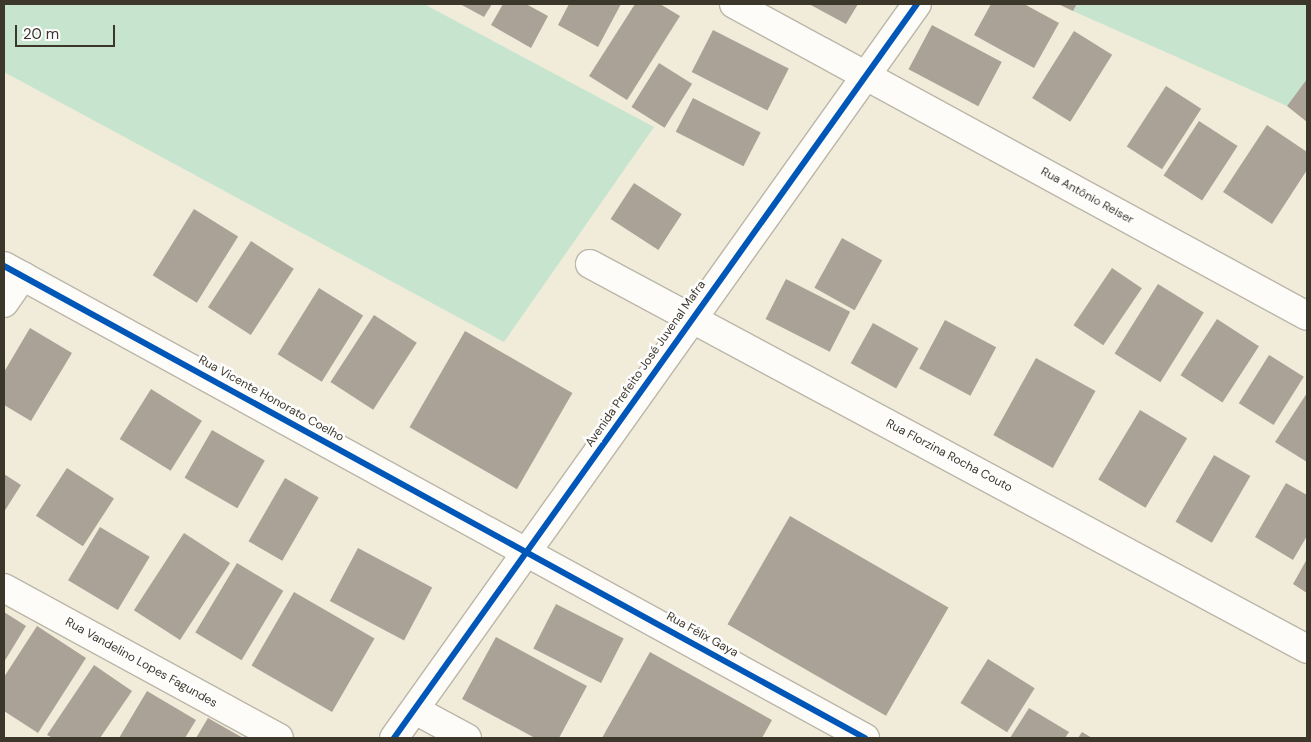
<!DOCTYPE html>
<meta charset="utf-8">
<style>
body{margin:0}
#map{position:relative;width:1311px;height:742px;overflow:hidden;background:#f1ebda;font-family:"DM Sans",sans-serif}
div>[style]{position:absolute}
.green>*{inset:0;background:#c7e5ce}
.building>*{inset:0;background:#aba297;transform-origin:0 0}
.roads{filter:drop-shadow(1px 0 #bbb6a8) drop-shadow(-1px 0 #bbb6a8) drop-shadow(0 1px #bbb6a8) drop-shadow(0 -1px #bbb6a8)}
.street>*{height:28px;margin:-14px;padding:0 14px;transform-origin:14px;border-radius:14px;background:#fdfcf9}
.secondary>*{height:28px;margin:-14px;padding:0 14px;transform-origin:14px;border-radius:14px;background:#fdfcf9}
.cycleway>*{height:6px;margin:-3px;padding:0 3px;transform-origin:3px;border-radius:3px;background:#0057b8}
span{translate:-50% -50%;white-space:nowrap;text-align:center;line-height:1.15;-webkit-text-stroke:5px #fefefe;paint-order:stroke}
.street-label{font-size:12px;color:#3c372b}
.frame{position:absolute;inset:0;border:5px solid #3c372b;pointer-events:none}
.scale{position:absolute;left:15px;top:25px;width:100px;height:22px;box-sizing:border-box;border:2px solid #3c372b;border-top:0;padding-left:6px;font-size:15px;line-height:18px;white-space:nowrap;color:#3c372b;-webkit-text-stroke:4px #fefefe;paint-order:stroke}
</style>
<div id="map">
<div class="green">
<i style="clip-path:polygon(4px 4px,424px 4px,654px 127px,504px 342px,4px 72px)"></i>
<i style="clip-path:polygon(1078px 4px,1307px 4px,1307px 79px,1287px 106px,1073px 11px)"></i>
</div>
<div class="building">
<i style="clip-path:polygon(460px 4px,492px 4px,484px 17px)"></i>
<i style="clip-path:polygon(503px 4px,526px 4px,548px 16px,531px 48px,491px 25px)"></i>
<i style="clip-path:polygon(569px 4px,621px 4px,598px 47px,558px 25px)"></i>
<i style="clip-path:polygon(635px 4px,660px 4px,680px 16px,627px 100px,589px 76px)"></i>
<i style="clip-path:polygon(809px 4px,858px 4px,846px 24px)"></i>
<i style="clip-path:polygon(991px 4px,1024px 4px,1059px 23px,1034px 68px,974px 35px)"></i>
<i style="clip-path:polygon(1058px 4px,1077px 4px,1073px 11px)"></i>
<i style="left:932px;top:25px;width:79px;height:50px;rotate:28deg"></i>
<i style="left:713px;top:30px;width:85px;height:47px;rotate:27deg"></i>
<i style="left:1074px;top:31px;width:45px;height:79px;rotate:32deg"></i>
<i style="left:659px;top:63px;width:39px;height:52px;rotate:32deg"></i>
<i style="clip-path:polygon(1307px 79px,1307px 122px,1287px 106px)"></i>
<i style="left:1166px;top:86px;width:42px;height:72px;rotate:33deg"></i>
<i style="left:693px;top:98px;width:76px;height:38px;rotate:27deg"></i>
<i style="left:1199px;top:121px;width:46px;height:65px;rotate:33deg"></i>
<i style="clip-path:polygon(1267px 125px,1307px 152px,1307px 170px,1272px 224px,1223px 192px)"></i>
<i style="left:634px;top:183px;width:57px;height:43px;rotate:33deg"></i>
<i style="left:194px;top:209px;width:52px;height:78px;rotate:32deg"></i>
<i style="left:842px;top:238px;width:46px;height:57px;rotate:29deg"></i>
<i style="left:251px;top:241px;width:51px;height:79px;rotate:33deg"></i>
<i style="left:1112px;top:268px;width:36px;height:69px;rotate:34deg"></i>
<i style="left:786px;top:279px;width:72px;height:45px;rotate:27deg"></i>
<i style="left:1158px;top:284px;width:54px;height:82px;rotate:32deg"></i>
<i style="left:319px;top:288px;width:52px;height:78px;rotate:32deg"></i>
<i style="left:374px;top:315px;width:51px;height:80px;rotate:33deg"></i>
<i style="left:1217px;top:319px;width:50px;height:67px;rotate:33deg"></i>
<i style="left:945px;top:320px;width:58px;height:55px;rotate:28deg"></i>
<i style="left:873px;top:323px;width:52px;height:46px;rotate:29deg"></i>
<i style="clip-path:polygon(30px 328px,72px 353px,31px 421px,4px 405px,4px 372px)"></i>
<i style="left:465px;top:331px;width:124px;height:111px;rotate:30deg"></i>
<i style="left:1269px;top:355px;width:41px;height:57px;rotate:32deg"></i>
<i style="left:1036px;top:358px;width:68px;height:88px;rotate:29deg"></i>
<i style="left:151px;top:389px;width:60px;height:59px;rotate:32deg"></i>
<i style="clip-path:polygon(1307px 393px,1307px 462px,1275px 442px)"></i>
<i style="left:1140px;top:410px;width:55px;height:81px;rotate:31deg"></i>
<i style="left:212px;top:430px;width:61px;height:55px;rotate:30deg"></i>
<i style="left:1214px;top:455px;width:42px;height:77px;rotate:30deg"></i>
<i style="left:67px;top:468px;width:56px;height:57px;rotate:33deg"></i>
<i style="clip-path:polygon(4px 474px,21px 485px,4px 512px)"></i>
<i style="left:285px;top:478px;width:39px;height:73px;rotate:30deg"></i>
<i style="clip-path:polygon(1286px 483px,1307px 495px,1307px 536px,1293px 560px,1255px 537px)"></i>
<i style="left:790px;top:516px;width:183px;height:125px;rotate:30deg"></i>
<i style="left:100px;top:527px;width:58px;height:62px;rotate:31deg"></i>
<i style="left:184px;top:533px;width:55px;height:92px;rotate:33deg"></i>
<i style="left:358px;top:548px;width:84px;height:60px;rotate:28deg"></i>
<i style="clip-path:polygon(1307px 559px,1307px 593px,1293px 584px)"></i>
<i style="left:237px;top:563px;width:54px;height:81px;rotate:31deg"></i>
<i style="left:294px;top:592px;width:93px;height:85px;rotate:30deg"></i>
<i style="left:556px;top:604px;width:76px;height:50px;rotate:27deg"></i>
<i style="clip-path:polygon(4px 612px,26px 626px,4px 662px)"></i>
<i style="clip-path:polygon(37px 626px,86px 658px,38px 733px,4px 711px,4px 677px)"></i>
<i style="clip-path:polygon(496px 637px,587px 686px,559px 738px,535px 738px,462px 699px)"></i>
<i style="clip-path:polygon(650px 652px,772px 720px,762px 738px,602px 738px)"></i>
<i style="left:988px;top:659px;width:55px;height:52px;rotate:32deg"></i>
<i style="clip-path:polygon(94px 665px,132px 691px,100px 738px,53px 738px,47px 735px)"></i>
<i style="clip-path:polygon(147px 691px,196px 720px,185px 738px,119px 738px)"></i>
<i style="clip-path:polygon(1029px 708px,1069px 732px,1065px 738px,1010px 738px)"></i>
<i style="clip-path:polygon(208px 718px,243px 738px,196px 738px)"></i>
<i style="clip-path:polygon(1082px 732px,1092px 738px,1078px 738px)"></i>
</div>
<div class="roads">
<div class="street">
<i style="left:734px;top:4px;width:652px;rotate:28.57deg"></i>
<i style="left:590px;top:264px;width:814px;rotate:28.23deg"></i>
<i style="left:4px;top:266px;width:982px;rotate:28.73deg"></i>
<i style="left:4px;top:303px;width:33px;rotate:-55deg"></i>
<i style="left:4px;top:588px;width:313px;rotate:28.6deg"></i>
<i style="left:415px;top:710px;width:59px;rotate:28.3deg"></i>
</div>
<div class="secondary">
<i style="left:394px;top:738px;width:901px;rotate:-54.53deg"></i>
</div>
</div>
<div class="cycleway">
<i style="left:4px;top:266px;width:982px;rotate:28.73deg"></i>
<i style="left:394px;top:738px;width:901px;rotate:-54.53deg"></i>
</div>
<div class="street-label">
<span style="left:1087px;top:196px;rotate:29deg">Rua Antônio Reiser</span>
<span style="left:646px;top:364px;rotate:-55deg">Avenida Prefeito José Juvenal Mafra</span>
<span style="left:271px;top:399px;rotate:29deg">Rua Vicente Honorato Coelho</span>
<span style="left:949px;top:456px;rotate:28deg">Rua Florzina Rocha Couto</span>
<span style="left:702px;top:635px;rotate:29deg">Rua Félix Gaya</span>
<span style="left:141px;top:663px;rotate:29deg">Rua Vandelino Lopes Fagundes</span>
</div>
<div class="frame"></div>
<div class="scale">20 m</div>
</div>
